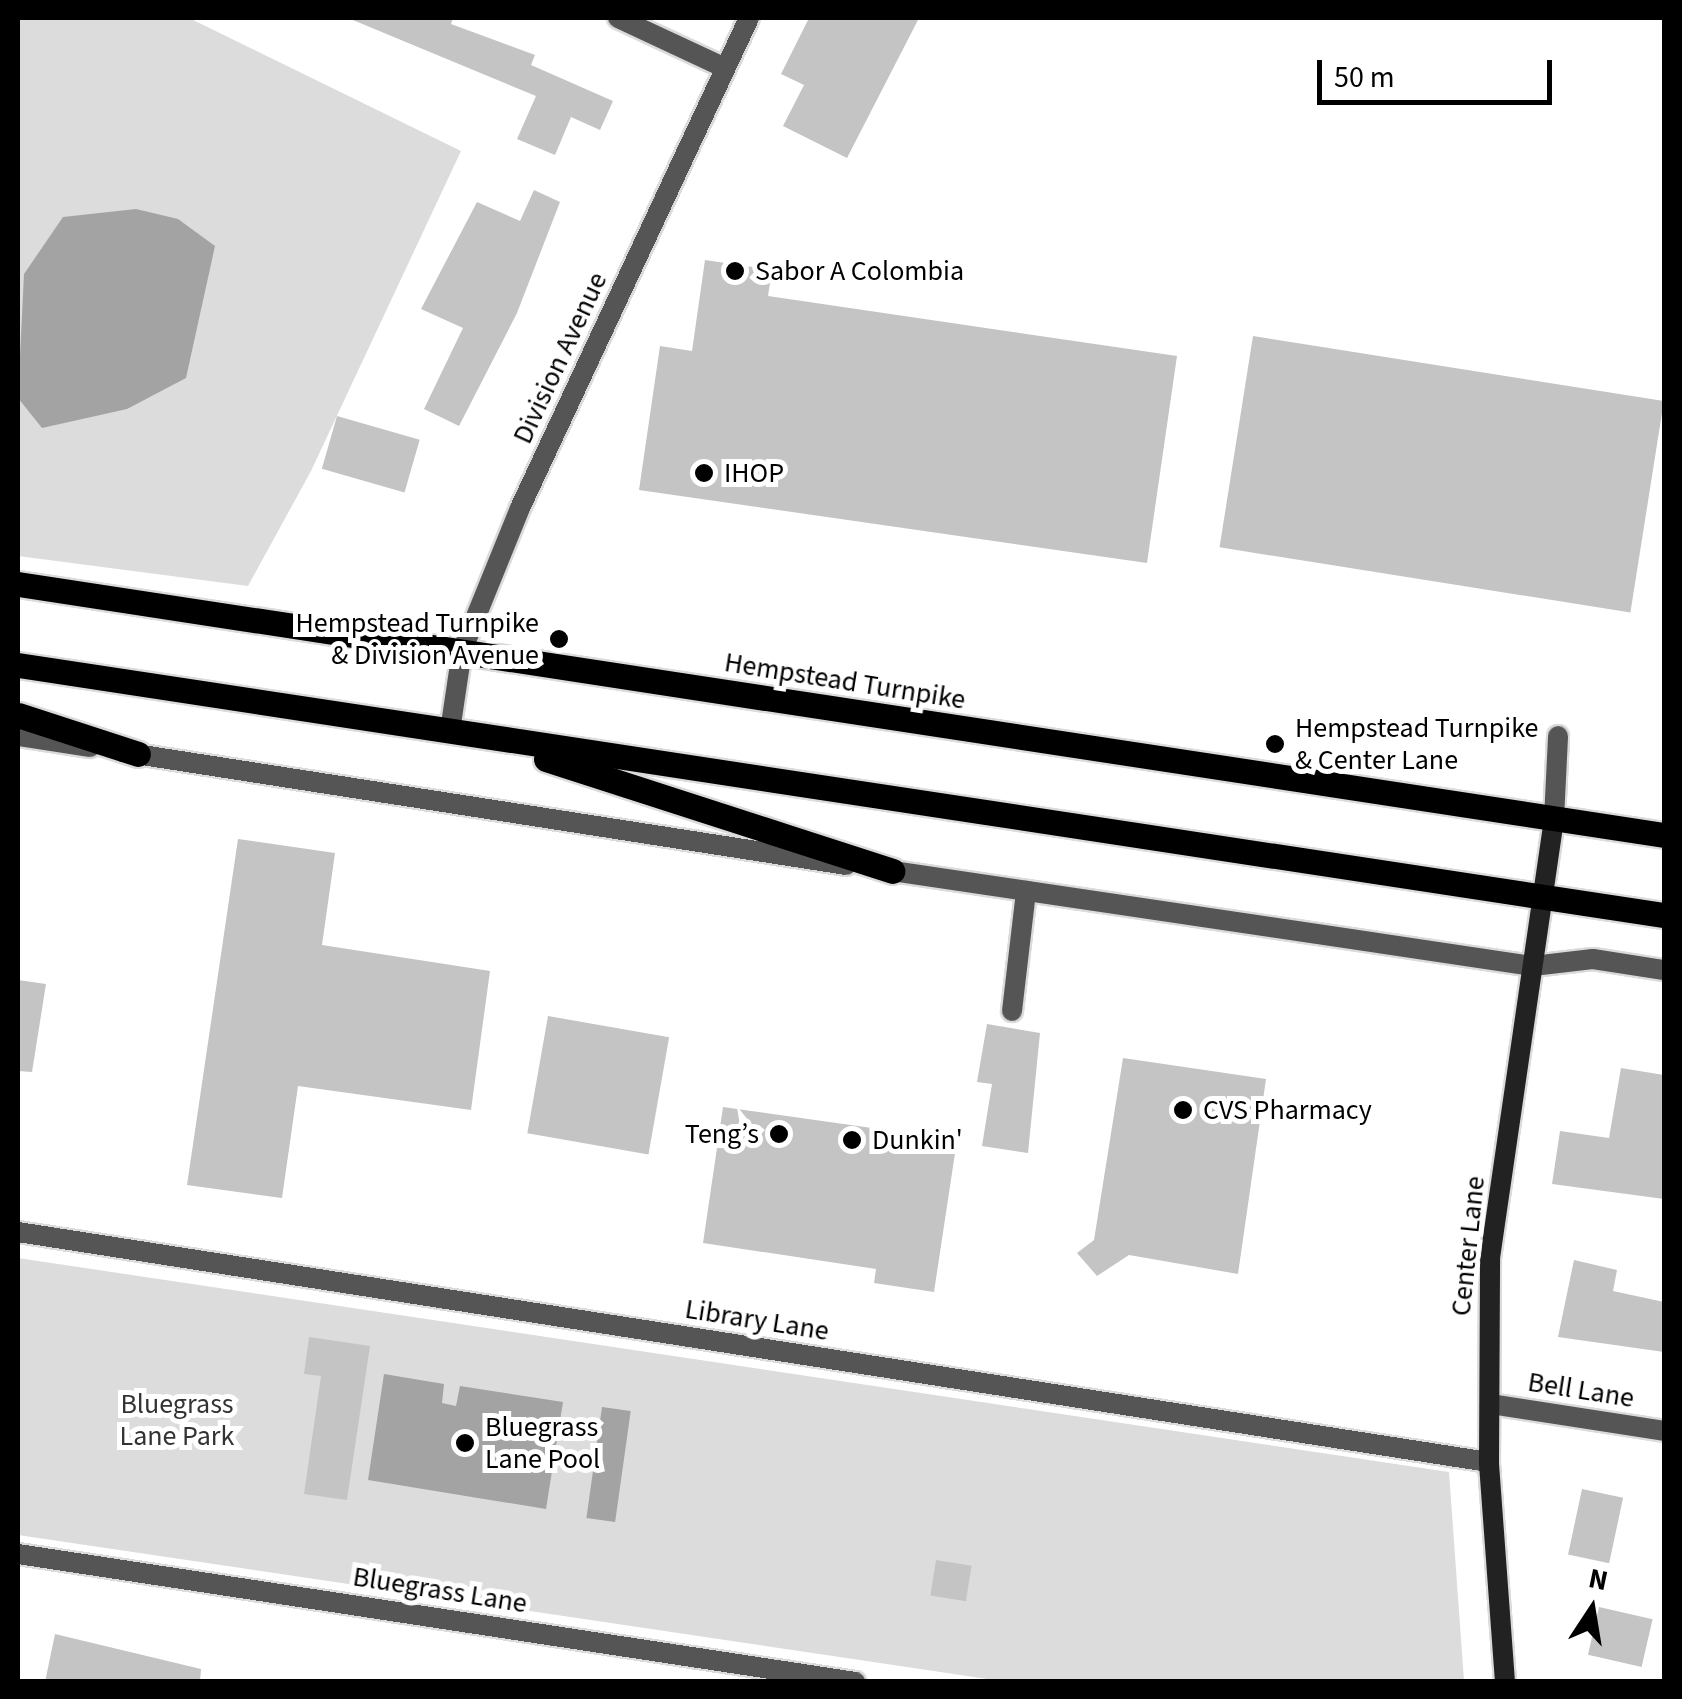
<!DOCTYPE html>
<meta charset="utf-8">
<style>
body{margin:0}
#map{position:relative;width:1682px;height:1699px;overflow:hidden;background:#fff;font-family:"Source Sans 3",sans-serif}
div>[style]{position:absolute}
.green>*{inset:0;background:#dcdcdc}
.water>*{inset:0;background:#a3a3a3;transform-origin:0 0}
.building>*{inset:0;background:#c4c4c4;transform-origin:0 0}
.roads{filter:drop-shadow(2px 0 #dbdbdb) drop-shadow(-2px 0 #dbdbdb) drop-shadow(0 2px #dbdbdb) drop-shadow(0 -2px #dbdbdb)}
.lane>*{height:20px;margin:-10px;padding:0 10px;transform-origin:10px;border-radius:10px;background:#555}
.street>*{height:20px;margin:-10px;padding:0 10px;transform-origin:10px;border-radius:10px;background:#555}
.secondary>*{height:20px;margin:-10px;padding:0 10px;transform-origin:10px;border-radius:10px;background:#222}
.primary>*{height:25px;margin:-12.5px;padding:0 12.5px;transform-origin:12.5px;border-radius:12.5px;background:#000}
.dots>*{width:28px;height:28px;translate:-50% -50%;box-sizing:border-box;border:5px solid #fff;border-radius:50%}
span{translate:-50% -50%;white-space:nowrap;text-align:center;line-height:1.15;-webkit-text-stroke:10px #fff;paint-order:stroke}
.poi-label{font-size:28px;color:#000}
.left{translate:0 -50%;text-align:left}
.right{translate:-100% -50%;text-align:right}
.street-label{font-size:28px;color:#000}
.park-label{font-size:28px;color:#333}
.frame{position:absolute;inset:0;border:20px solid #000;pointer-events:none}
.north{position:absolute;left:1542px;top:1559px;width:100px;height:100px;-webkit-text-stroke:8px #fff;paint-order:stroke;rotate:12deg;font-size:28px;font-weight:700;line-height:40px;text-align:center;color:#000}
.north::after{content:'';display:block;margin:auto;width:35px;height:45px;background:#000;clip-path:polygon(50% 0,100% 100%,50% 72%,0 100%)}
.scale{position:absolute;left:1317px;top:60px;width:235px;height:45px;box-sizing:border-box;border:5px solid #000;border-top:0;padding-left:12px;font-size:30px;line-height:35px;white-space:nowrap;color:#000;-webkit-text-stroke:8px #fff;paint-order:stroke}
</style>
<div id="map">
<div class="green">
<i style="clip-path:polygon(18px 18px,189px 18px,461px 151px,311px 471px,248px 586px,18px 556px)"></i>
<i style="clip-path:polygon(18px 1258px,1449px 1472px,1464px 1681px,1001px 1681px,18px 1535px)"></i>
</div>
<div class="water">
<i style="clip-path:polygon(136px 209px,178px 219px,215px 246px,186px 378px,127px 409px,42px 428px,18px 398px,24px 274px,63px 217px)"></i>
<i style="clip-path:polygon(384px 1374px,444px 1384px,442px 1403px,456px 1406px,460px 1386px,563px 1402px,546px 1509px,368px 1480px)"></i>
<i style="left:602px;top:1407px;width:29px;height:112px;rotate:8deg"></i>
</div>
<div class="building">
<i style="clip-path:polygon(348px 18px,453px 18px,451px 24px,535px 55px,531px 65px,613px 101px,600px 130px,571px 117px,555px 155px,517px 139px,536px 96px)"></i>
<i style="clip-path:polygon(809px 18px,919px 18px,847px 158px,783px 126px,804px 85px,781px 74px)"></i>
<i style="clip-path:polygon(534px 190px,560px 202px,517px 313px,459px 426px,424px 409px,463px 328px,421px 309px,477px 202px,520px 221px)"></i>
<i style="clip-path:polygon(705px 260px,772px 270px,768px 296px,1177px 356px,1147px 563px,639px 490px,660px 346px,692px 351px)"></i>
<i style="left:1253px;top:336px;width:416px;height:214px;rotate:9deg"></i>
<i style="left:337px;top:416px;width:86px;height:55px;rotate:16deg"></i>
<i style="clip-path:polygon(238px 839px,335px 853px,322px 945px,490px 971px,471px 1110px,298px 1086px,282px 1198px,187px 1185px)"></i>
<i style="clip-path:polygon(18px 980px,46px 984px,32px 1072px,18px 1071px)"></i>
<i style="left:548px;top:1016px;width:123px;height:119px;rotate:10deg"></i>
<i style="clip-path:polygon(987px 1024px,1040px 1033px,1028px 1153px,982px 1146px,992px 1084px,977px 1082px)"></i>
<i style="clip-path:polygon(1123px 1058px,1266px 1079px,1238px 1274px,1129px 1255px,1097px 1276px,1077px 1253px,1094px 1240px)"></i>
<i style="clip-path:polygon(1621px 1068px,1664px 1075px,1664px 1199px,1552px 1184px,1560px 1131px,1609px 1138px)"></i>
<i style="clip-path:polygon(723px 1107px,957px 1140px,934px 1292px,874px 1283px,876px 1269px,703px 1243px)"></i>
<i style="clip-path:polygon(1574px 1260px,1617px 1270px,1613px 1291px,1664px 1302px,1664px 1352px,1558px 1337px)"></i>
<i style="clip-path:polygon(309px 1337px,370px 1346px,347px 1500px,304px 1494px,321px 1376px,304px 1374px)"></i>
<i style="left:1582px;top:1489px;width:42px;height:67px;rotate:12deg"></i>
<i style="left:936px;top:1560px;width:36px;height:36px;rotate:9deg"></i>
<i style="left:1599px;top:1607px;width:55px;height:49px;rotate:13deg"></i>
<i style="clip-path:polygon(55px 1634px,201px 1669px,200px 1682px,45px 1682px)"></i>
</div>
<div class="roads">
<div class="lane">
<i style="left:1554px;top:819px;width:83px;rotate:-87.2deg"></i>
<i style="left:1012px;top:1011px;width:121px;rotate:-83.3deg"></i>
</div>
<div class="street">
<i style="left:618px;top:18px;width:118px;rotate:25deg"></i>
<i style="left:450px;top:731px;width:81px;rotate:-81.5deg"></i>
<i style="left:462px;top:651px;width:154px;rotate:-67.9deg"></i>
<i style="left:520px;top:508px;width:541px;rotate:-64.95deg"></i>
<i style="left:18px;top:736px;width:73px;rotate:8.7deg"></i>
<i style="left:123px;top:752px;width:732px;rotate:8.88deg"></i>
<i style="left:879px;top:869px;width:661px;rotate:8.44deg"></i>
<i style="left:1533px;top:966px;width:60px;rotate:-6.7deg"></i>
<i style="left:1593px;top:959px;width:72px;rotate:8.8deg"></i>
<i style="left:18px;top:1232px;width:1489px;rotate:8.89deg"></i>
<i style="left:1490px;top:1404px;width:176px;rotate:8.8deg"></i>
<i style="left:18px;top:1554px;width:847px;rotate:8.69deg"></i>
</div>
<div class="secondary">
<i style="left:1505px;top:1682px;width:221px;rotate:-94.2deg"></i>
<i style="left:1489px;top:1462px;width:204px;rotate:-89.7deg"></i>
<i style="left:1490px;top:1258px;width:444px;rotate:-81.7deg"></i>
</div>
<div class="primary">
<i style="left:18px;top:584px;width:1665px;rotate:8.67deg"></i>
<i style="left:18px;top:665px;width:1665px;rotate:8.64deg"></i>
<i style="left:18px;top:715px;width:126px;rotate:18deg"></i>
<i style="left:546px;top:759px;width:364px;rotate:17.9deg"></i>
</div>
</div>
<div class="dots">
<i style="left:735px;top:271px;background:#000"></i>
<i style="left:704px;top:473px;background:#000"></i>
<i style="left:559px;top:639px;background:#000"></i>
<i style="left:1275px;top:744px;background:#000"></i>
<i style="left:1183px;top:1110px;background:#000"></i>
<i style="left:779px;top:1134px;background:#000"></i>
<i style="left:852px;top:1140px;background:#000"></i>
<i style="left:465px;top:1443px;background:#000"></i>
</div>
<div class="poi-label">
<span class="left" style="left:755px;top:271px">Sabor A Colombia</span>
<span class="left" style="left:724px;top:473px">IHOP</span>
<span class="right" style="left:539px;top:639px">Hempstead Turnpike<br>&amp; Division Avenue</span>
<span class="left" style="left:1295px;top:744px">Hempstead Turnpike<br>&amp; Center Lane</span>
<span class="left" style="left:1203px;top:1110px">CVS Pharmacy</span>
<span class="right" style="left:759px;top:1134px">Teng’s</span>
<span class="left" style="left:872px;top:1140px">Dunkin'</span>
<span class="left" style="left:485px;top:1443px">Bluegrass<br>Lane Pool</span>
</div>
<div class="street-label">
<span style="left:560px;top:358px;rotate:-65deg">Division Avenue</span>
<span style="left:845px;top:681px;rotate:9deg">Hempstead Turnpike</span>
<span style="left:1468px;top:1246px;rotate:-84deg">Center Lane</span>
<span style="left:757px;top:1320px;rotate:9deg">Library Lane</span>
<span style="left:1581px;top:1390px;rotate:9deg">Bell Lane</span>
<span style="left:440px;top:1590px;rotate:9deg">Bluegrass Lane</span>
</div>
<div class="park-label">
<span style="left:177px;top:1420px">Bluegrass<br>Lane Park</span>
</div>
<div class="frame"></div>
<div class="north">N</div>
<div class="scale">50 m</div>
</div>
